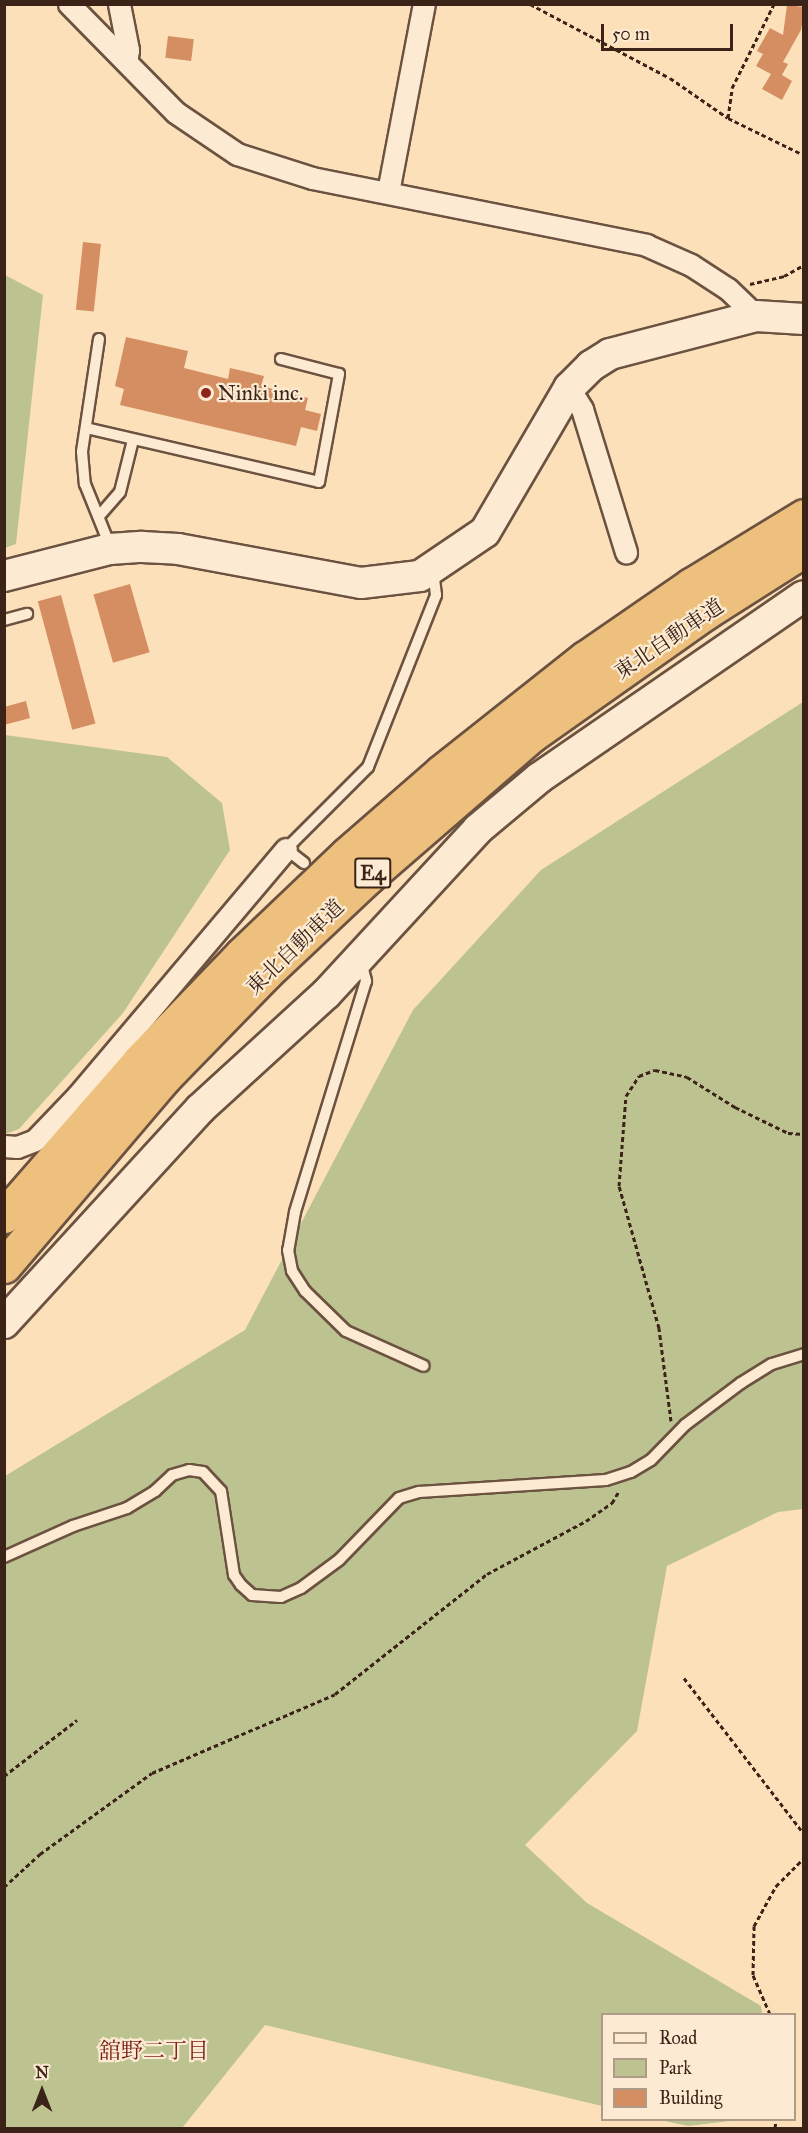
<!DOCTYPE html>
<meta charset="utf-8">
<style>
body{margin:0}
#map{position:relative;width:808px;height:2133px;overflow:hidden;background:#fbe0ba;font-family:"IM FELL Great Primer","Noto Serif JP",serif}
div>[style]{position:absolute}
.green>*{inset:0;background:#bcc391}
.building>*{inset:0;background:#d48e61;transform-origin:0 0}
.path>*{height:3px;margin-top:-1.5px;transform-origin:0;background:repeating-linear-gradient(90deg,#3c2317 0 4.5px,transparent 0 7.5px)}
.roads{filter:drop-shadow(2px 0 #6c5240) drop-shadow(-2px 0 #6c5240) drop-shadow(0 2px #6c5240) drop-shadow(0 -2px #6c5240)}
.lane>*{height:10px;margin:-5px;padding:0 5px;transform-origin:5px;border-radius:5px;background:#fcebd2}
.street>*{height:21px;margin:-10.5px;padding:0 10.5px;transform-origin:10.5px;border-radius:10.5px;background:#fcebd2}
.secondary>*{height:30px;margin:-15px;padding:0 15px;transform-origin:15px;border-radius:15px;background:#fcebd2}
.highway>*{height:33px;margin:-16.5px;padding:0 16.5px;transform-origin:16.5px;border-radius:16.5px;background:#eec07d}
.dots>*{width:16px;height:16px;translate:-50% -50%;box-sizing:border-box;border:3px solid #fcebd2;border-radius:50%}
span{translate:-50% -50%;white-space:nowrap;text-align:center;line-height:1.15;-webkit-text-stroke:4.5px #fcebd2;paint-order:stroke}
.shield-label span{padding:2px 4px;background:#fcebd2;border:2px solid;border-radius:4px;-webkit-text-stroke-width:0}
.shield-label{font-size:20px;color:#3c2317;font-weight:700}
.poi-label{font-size:21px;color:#3c2317}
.left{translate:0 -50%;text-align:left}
.street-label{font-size:21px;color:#3c2317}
.neighbourhood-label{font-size:22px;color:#7a1f14}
.frame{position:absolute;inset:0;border:6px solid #3c2317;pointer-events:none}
.legend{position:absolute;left:601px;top:2013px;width:195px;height:108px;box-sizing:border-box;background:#fcebd2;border:2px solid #af9b87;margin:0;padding:8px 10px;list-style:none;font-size:18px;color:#3c2317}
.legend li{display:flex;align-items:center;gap:12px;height:30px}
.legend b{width:30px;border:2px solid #af9b87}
.north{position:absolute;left:12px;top:2061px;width:60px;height:60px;-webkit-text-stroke:4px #fcebd2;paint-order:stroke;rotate:0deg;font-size:16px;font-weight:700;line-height:24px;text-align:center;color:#3c2317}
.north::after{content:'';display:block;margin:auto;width:21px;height:27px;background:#3c2317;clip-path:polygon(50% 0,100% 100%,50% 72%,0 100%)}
.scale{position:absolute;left:601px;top:24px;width:132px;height:27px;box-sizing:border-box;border:3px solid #3c2317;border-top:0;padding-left:8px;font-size:18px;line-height:21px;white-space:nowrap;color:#3c2317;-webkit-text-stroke:4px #fcebd2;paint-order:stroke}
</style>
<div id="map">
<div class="green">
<i style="clip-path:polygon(5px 275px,43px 295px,16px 544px,5px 548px)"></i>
<i style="clip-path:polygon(803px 702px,803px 1509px,778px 1512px,667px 1566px,637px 1731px,525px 1845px,587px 1903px,761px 2006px,762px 2014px,602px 2014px,602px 2106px,265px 2025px,182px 2128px,5px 2128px,5px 1476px,245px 1330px,413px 1010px,541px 870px)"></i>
<i style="clip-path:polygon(5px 735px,167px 757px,222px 803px,230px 850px,123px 1013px,19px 1129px,5px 1134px)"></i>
<i style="clip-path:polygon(660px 2120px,738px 2120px,688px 2126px)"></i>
</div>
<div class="building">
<i style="clip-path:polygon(787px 5px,804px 7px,804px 12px,801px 30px,783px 62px,788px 64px,782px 75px,792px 81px,782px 100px,762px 89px,771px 74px,756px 66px,763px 54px,757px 51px,770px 28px,783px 35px)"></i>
<i style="left:168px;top:36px;width:26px;height:22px;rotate:7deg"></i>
<i style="left:83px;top:242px;width:18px;height:68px;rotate:6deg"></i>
<i style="clip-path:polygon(126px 337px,188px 351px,184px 368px,228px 379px,230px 368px,264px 376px,261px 386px,308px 398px,305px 410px,321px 414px,317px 431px,301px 427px,296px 446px,120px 405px,124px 389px,115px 386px)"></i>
<i style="left:130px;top:584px;width:71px;height:38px;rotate:74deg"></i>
<i style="left:61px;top:595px;width:133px;height:24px;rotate:75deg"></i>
<i style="clip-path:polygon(26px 701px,30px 718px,4px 725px,4px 707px)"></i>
</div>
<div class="path">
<i style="left:530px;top:4px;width:158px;rotate:27.9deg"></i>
<i style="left:670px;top:78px;width:70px;rotate:34.6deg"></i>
<i style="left:728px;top:118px;width:85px;rotate:26deg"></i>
<i style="left:728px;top:118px;width:30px;rotate:-82deg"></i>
<i style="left:732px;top:88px;width:94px;rotate:-63.4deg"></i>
<i style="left:750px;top:284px;width:35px;rotate:-13deg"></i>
<i style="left:784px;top:276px;width:23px;rotate:-29deg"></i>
<i style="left:671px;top:1421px;width:94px;rotate:-97.4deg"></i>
<i style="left:659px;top:1328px;width:148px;rotate:-105.7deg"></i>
<i style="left:619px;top:1186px;width:90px;rotate:-85.6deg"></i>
<i style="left:626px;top:1096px;width:24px;rotate:-57deg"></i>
<i style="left:639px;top:1076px;width:17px;rotate:-21deg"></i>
<i style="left:655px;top:1070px;width:33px;rotate:12deg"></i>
<i style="left:687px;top:1077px;width:57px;rotate:32deg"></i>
<i style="left:735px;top:1107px;width:59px;rotate:26.1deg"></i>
<i style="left:788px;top:1133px;width:16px;rotate:4deg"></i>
<i style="left:684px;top:1678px;width:197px;rotate:52.4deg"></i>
<i style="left:4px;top:1776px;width:92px;rotate:-37.5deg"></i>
<i style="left:4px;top:1887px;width:49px;rotate:-42.5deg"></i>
<i style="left:40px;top:1854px;width:138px;rotate:-35.9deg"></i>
<i style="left:152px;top:1773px;width:199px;rotate:-23.3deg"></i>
<i style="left:335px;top:1694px;width:194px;rotate:-38.3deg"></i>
<i style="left:487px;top:1574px;width:112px;rotate:-28.2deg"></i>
<i style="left:586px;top:1521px;width:32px;rotate:-35deg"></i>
<i style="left:612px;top:1503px;width:14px;rotate:-60deg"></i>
<i style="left:770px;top:2014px;width:43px;rotate:-113.6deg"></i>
<i style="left:753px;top:1975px;width:49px;rotate:-88.8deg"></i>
<i style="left:754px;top:1926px;width:46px;rotate:-61.2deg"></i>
<i style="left:776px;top:1886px;width:40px;rotate:-45deg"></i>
<i style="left:775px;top:2128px;width:8px;rotate:-83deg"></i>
</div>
<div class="roads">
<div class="lane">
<i style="left:99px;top:339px;width:114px;rotate:98.6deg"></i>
<i style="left:82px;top:452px;width:32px;rotate:85deg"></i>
<i style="left:85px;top:484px;width:67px;rotate:68deg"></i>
<i style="left:86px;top:428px;width:239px;rotate:13deg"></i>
<i style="left:319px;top:482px;width:110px;rotate:-79.5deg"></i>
<i style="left:339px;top:374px;width:60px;rotate:-165.5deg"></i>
<i style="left:100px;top:515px;width:30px;rotate:-49deg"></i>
<i style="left:120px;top:492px;width:54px;rotate:-76deg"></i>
<i style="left:4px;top:620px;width:24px;rotate:-15deg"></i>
<i style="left:304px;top:863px;width:23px;rotate:-142deg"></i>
<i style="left:286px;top:849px;width:116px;rotate:-45deg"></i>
<i style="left:368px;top:767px;width:185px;rotate:-68.4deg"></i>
<i style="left:436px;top:595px;width:23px;rotate:-97deg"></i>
<i style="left:361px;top:962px;width:20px;rotate:75deg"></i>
<i style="left:366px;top:981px;width:242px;rotate:107.1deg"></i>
<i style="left:295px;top:1212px;width:39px;rotate:100deg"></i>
<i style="left:288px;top:1250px;width:21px;rotate:79deg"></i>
<i style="left:292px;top:1271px;width:24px;rotate:57deg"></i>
<i style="left:305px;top:1291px;width:57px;rotate:44.3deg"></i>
<i style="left:346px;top:1331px;width:85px;rotate:24.2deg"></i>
<i style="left:4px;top:1557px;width:76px;rotate:-24.2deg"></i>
<i style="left:73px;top:1526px;width:57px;rotate:-18.4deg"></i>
<i style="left:127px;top:1508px;width:33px;rotate:-31deg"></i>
<i style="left:155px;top:1491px;width:23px;rotate:-43deg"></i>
<i style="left:172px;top:1475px;width:18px;rotate:-16deg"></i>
<i style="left:189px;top:1470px;width:14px;rotate:8deg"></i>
<i style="left:203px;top:1472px;width:26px;rotate:47deg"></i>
<i style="left:221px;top:1491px;width:85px;rotate:81.2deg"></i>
<i style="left:234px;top:1575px;width:12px;rotate:55deg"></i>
<i style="left:241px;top:1585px;width:15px;rotate:42deg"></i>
<i style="left:252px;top:1595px;width:29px;rotate:4deg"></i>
<i style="left:281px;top:1597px;width:22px;rotate:-24deg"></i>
<i style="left:301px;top:1588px;width:47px;rotate:-36.4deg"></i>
<i style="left:339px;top:1560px;width:86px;rotate:-45.9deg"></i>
<i style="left:399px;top:1498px;width:21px;rotate:-17deg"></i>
<i style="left:419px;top:1492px;width:187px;rotate:-3.7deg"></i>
<i style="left:606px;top:1480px;width:26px;rotate:-18deg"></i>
<i style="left:631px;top:1472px;width:23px;rotate:-31deg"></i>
<i style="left:651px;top:1460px;width:49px;rotate:-45.8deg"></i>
<i style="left:685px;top:1425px;width:70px;rotate:-36.9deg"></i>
<i style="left:741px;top:1383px;width:36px;rotate:-32deg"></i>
<i style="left:772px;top:1364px;width:34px;rotate:-17deg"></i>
</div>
<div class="street">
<i style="left:69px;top:4px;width:151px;rotate:45.5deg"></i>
<i style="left:175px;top:112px;width:75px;rotate:34.1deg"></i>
<i style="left:237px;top:154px;width:79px;rotate:17.7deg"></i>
<i style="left:312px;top:178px;width:341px;rotate:11.3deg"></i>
<i style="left:646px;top:245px;width:49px;rotate:24deg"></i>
<i style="left:691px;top:265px;width:44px;rotate:33deg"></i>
<i style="left:728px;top:289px;width:39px;rotate:44deg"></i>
<i style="left:119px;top:4px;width:47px;rotate:78.9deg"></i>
<i style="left:128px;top:50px;width:12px;rotate:99deg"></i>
<i style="left:388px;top:192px;width:191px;rotate:-79.2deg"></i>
<i style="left:569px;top:388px;width:25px;rotate:58deg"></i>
<i style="left:582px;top:409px;width:150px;rotate:72.9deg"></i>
<i style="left:4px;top:1146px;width:13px;rotate:4deg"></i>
<i style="left:17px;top:1147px;width:19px;rotate:-21deg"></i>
<i style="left:35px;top:1140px;width:62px;rotate:-46.3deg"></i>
<i style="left:78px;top:1095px;width:322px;rotate:-49.8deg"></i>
</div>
<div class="secondary">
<i style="left:4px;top:576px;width:109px;rotate:-14.3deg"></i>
<i style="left:110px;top:549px;width:32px;rotate:-4deg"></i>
<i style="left:142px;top:547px;width:36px;rotate:3deg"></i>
<i style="left:178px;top:549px;width:186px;rotate:10.5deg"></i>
<i style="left:361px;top:583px;width:59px;rotate:-6.8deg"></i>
<i style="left:420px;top:576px;width:78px;rotate:-34.1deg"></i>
<i style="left:485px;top:532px;width:167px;rotate:-59.7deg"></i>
<i style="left:569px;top:388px;width:31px;rotate:-45deg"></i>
<i style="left:591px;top:366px;width:22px;rotate:-32deg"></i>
<i style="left:610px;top:354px;width:151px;rotate:-14.6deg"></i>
<i style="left:756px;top:316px;width:48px;rotate:3.6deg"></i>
<i style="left:4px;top:1323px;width:290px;rotate:-47.5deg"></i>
<i style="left:200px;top:1109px;width:171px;rotate:-42.4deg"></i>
<i style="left:326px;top:994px;width:224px;rotate:-47.3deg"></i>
<i style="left:478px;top:829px;width:80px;rotate:-39.9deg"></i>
<i style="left:539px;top:778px;width:321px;rotate:-34.5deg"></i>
</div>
<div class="highway">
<i style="left:4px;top:1216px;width:206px;rotate:-48.9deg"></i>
<i style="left:139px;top:1061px;width:147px;rotate:-46.1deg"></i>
<i style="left:241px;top:955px;width:146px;rotate:-43.6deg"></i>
<i style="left:347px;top:854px;width:125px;rotate:-41.1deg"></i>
<i style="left:441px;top:772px;width:184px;rotate:-38.4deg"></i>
<i style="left:585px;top:658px;width:129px;rotate:-34.6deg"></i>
<i style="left:691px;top:585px;width:132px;rotate:-31.4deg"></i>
<i style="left:4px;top:1266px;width:245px;rotate:-49.6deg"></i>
<i style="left:163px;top:1079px;width:146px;rotate:-45.8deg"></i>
<i style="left:265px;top:974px;width:141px;rotate:-43.3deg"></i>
<i style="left:368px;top:877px;width:217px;rotate:-40.9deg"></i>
<i style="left:532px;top:735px;width:212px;rotate:-35.2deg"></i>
<i style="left:705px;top:613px;width:117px;rotate:-32.5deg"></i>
</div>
</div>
<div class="dots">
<i style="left:206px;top:393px;background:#8f2418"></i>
</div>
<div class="shield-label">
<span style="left:373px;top:873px">E4</span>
</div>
<div class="poi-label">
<span class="left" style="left:218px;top:393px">Ninki inc.</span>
</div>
<div class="street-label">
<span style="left:669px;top:639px;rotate:-34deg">東北自動車道</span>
<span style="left:295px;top:947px;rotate:-44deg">東北自動車道</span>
</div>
<div class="neighbourhood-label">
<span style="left:154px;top:2051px">舘野二丁目</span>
</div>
<div class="frame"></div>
<ul class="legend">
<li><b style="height:8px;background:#fcebd2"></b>Road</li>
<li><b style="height:16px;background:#bcc391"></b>Park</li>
<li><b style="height:16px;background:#d48e61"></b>Building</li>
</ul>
<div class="north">N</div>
<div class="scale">50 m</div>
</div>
